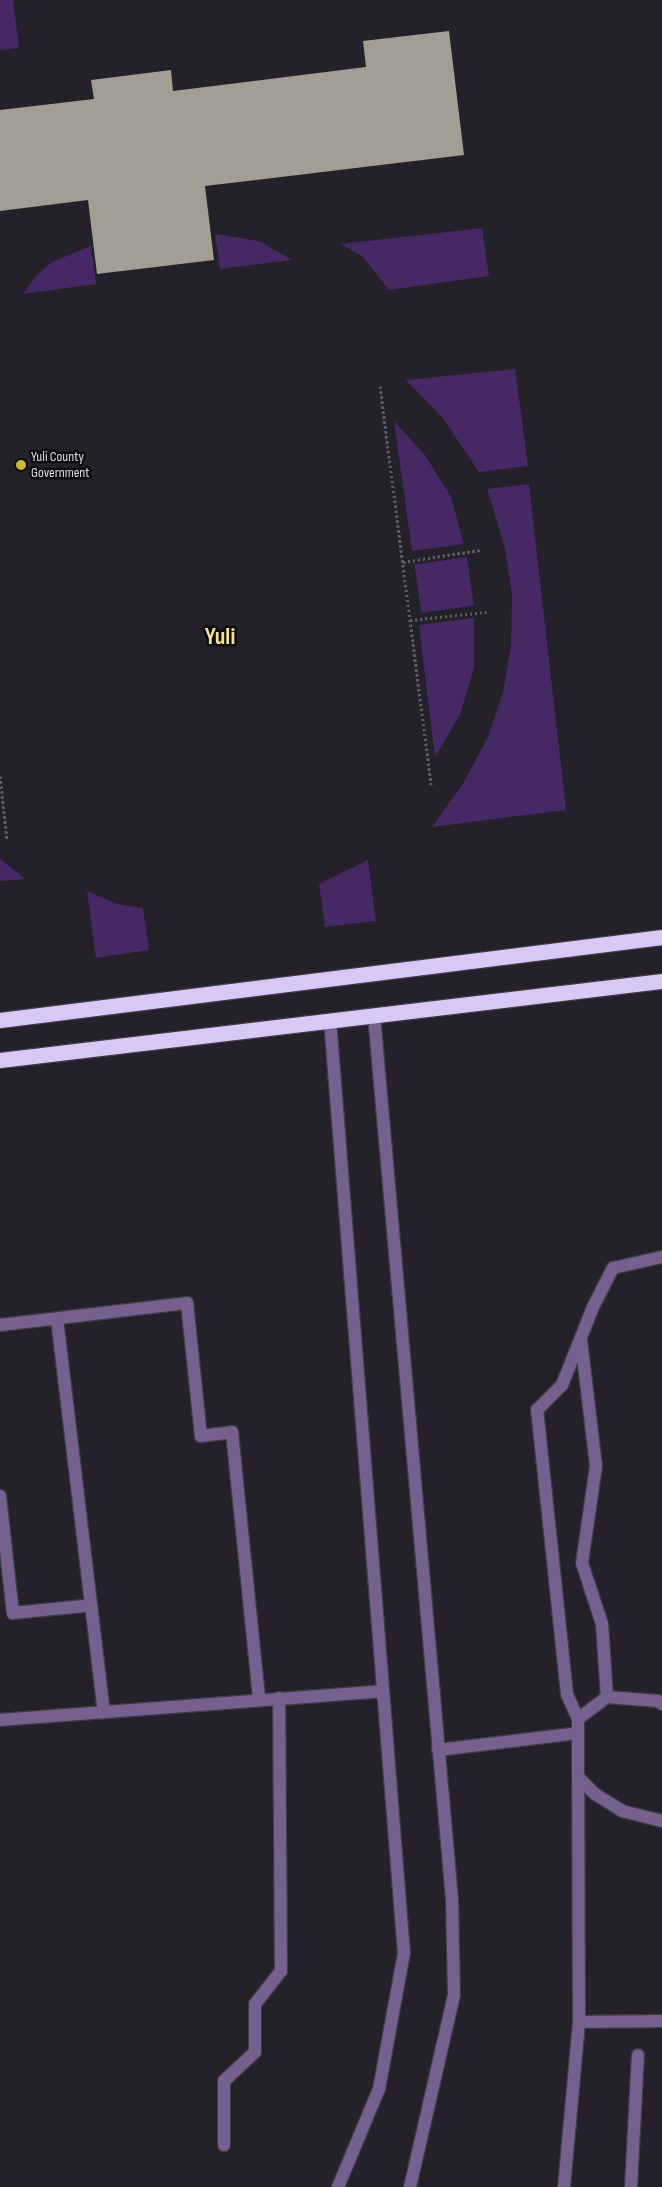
<!DOCTYPE html>
<style>
body{margin:0}
#map{position:relative;width:662px;height:2187px;overflow:hidden;background:#25212a;font-family:"Sofia Sans Condensed",sans-serif}
div>[style]{position:absolute}
.green>*{inset:0;background:#452864;transform-origin:0 0}
.building>*{inset:0;background:#a19f94}
.path>*{height:3px;margin-top:-1.5px;transform-origin:0;background:repeating-linear-gradient(90deg,#5e5b63 0 2.5px,transparent 0 5px)}
.roads{filter:drop-shadow(1px 0 #3f3b44) drop-shadow(-1px 0 #3f3b44) drop-shadow(0 1px #3f3b44) drop-shadow(0 -1px #3f3b44)}
.minor>*{height:12px;margin:-6px;padding:0 6px;transform-origin:6px;border-radius:6px;background:#756090}
.highway>*{height:15px;margin:-7.5px;padding:0 7.5px;transform-origin:7.5px;border-radius:7.5px;background:#dbc7f7}
.dots>*{width:14px;height:14px;translate:-50% -50%;box-sizing:border-box;border:2px solid #0d0c0f;border-radius:50%}
span{translate:-50% -50%;white-space:nowrap;text-align:center;line-height:1.15;-webkit-text-stroke:5px #0d0c0f;paint-order:stroke}
.poi-label{font-size:14px;color:#dfdde3}
.left{translate:0 -50%;text-align:left}
.town-label{font-size:24px;color:#f0e394;font-weight:700}
</style>
<div id="map">
<div class="green">
<i style="clip-path:polygon(0 0,13px 0,19px 48px,0 50px)"></i>
<i style="clip-path:polygon(482px 228px,489px 276px,389px 290px,363px 257px,341px 244px)"></i>
<i style="clip-path:polygon(215px 234px,259px 241px,292px 260px,220px 269px)"></i>
<i style="clip-path:polygon(91px 246px,96px 284px,23px 294px,37px 275px,52px 262px)"></i>
<i style="clip-path:polygon(515px 369px,528px 466px,479px 472px,442px 417px,406px 380px)"></i>
<i style="clip-path:polygon(394px 421px,425px 455px,451px 497px,464px 544px,412px 551px)"></i>
<i style="clip-path:polygon(529px 484px,566px 810px,432px 827px,464px 782px,487px 739px,503px 693px,511px 645px,512px 596px,505px 548px,487px 489px)"></i>
<i style="left:467px;top:557px;width:49px;height:53px;rotate:82deg"></i>
<i style="clip-path:polygon(474px 618px,474px 667px,460px 715px,435px 757px,419px 625px)"></i>
<i style="clip-path:polygon(0 859px,25px 879px,0 881px)"></i>
<i style="clip-path:polygon(368px 860px,376px 921px,325px 927px,319px 884px)"></i>
<i style="clip-path:polygon(87px 891px,117px 904px,143px 908px,149px 950px,96px 958px)"></i>
</div>
<div class="building">
<i style="clip-path:polygon(449px 31px,464px 155px,205px 186px,214px 260px,97px 274px,88px 200px,0 211px,0 110px,94px 99px,91px 80px,171px 70px,173px 91px,366px 67px,363px 41px)"></i>
</div>
<div class="path">
<i style="left:380px;top:386px;width:402px;rotate:82.7deg"></i>
<i style="left:403px;top:562px;width:78px;rotate:-8.9deg"></i>
<i style="left:410px;top:620px;width:77px;rotate:-5.9deg"></i>
<i style="left:0;top:776px;width:64px;rotate:83.8deg"></i>
</div>
<div class="roads">
<div class="minor">
<i style="left:374px;top:1015px;width:887px;rotate:84.96deg"></i>
<i style="left:452px;top:1899px;width:96px;rotate:88.8deg"></i>
<i style="left:454px;top:1995px;width:197px;rotate:102.9deg"></i>
<i style="left:330px;top:1020px;width:936px;rotate:85.47deg"></i>
<i style="left:404px;top:1953px;width:138px;rotate:100.4deg"></i>
<i style="left:379px;top:2089px;width:106px;rotate:112.7deg"></i>
<i style="left:57px;top:1319px;width:396px;rotate:83.2deg"></i>
<i style="left:0;top:1325px;width:188px;rotate:-6.7deg"></i>
<i style="left:187px;top:1303px;width:134px;rotate:84deg"></i>
<i style="left:201px;top:1436px;width:31px;rotate:-7deg"></i>
<i style="left:232px;top:1432px;width:269px;rotate:84.2deg"></i>
<i style="left:581px;top:1340px;width:127px;rotate:83.2deg"></i>
<i style="left:596px;top:1466px;width:98px;rotate:98.2deg"></i>
<i style="left:582px;top:1563px;width:64px;rotate:71.8deg"></i>
<i style="left:602px;top:1624px;width:73px;rotate:86.1deg"></i>
<i style="left:0;top:1496px;width:118px;rotate:83.7deg"></i>
<i style="left:13px;top:1613px;width:71px;rotate:-5.6deg"></i>
<i style="left:662px;top:1704px;width:5px;rotate:-143deg"></i>
<i style="left:658px;top:1701px;width:51px;rotate:-175.5deg"></i>
<i style="left:607px;top:1697px;width:36px;rotate:143deg"></i>
<i style="left:578px;top:1719px;width:58px;rotate:90deg"></i>
<i style="left:578px;top:1777px;width:24px;rotate:45deg"></i>
<i style="left:595px;top:1794px;width:32px;rotate:32deg"></i>
<i style="left:622px;top:1811px;width:41px;rotate:14deg"></i>
<i style="left:578px;top:1719px;width:27px;rotate:-114deg"></i>
<i style="left:567px;top:1694px;width:286px;rotate:-96deg"></i>
<i style="left:537px;top:1410px;width:35px;rotate:-45deg"></i>
<i style="left:562px;top:1385px;width:84px;rotate:-68.3deg"></i>
<i style="left:593px;top:1307px;width:44px;rotate:-62.9deg"></i>
<i style="left:613px;top:1268px;width:50px;rotate:-12.7deg"></i>
<i style="left:0;top:1720px;width:384px;rotate:-4.3deg"></i>
<i style="left:438px;top:1750px;width:141px;rotate:-6.9deg"></i>
<i style="left:579px;top:2022px;width:83px;rotate:-0.7deg"></i>
<i style="left:224px;top:2145px;width:64px;rotate:-90deg"></i>
<i style="left:224px;top:2081px;width:42px;rotate:-43.1deg"></i>
<i style="left:255px;top:2052px;width:48px;rotate:-90deg"></i>
<i style="left:255px;top:2004px;width:42px;rotate:-51.8deg"></i>
<i style="left:281px;top:1971px;width:273px;rotate:-90.4deg"></i>
<i style="left:564px;top:2187px;width:166px;rotate:-84.8deg"></i>
<i style="left:579px;top:2022px;width:245px;rotate:-90.2deg"></i>
<i style="left:631px;top:2187px;width:132px;rotate:-87deg"></i>
</div>
<div class="highway">
<i style="left:0;top:1020px;width:667px;rotate:-7.15deg"></i>
<i style="left:0;top:1060px;width:667px;rotate:-6.81deg"></i>
</div>
</div>
<div class="dots">
<i style="left:21px;top:465px;background:#cdb938"></i>
</div>
<div class="poi-label">
<span class="left" style="left:31px;top:465px">Yuli County<br>Government</span>
</div>
<div class="town-label">
<span style="left:220px;top:637px">Yuli</span>
</div>
</div>
